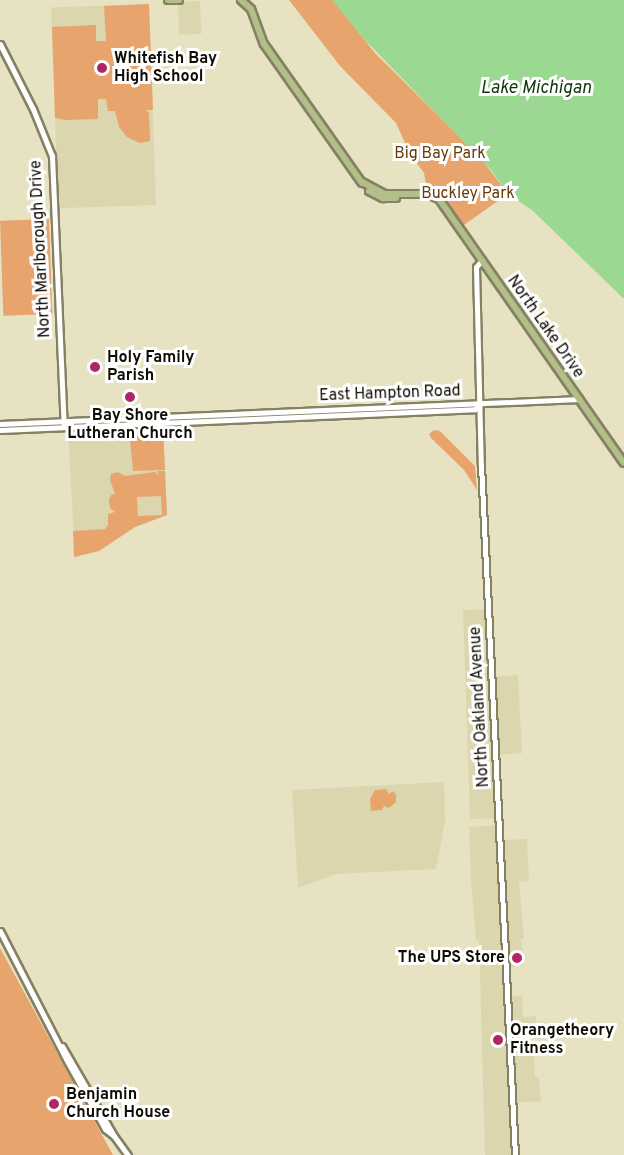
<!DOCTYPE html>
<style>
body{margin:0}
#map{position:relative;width:624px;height:1155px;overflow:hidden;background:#e7e3c2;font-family:Overpass,sans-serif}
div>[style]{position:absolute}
.built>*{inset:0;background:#dbd6ae;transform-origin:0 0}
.green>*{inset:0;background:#e7a56d;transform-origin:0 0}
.water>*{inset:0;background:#9bd993}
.roads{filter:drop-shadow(2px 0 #858163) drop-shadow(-2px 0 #858163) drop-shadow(0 2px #858163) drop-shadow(0 -2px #858163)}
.secondary>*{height:5px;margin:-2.5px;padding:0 2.5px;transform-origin:2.5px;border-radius:2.5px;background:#fff}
.primary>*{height:6px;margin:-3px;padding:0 3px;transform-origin:3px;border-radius:3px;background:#b2bf88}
.dots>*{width:16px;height:16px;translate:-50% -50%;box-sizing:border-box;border:3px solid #fff;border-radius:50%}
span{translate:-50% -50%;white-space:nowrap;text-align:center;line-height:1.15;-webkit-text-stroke:6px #fff;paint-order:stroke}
.poi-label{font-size:16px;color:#0e0c03;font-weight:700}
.left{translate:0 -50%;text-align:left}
.right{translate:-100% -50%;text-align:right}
.park-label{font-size:16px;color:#683a0a}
.street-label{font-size:16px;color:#0e0c03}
.water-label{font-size:18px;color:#0e380a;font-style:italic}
</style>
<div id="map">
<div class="built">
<i style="left:200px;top:1px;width:33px;height:22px;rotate:88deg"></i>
<i style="left:149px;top:4px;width:201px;height:98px;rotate:88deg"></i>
<i style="clip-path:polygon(163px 426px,167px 515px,135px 527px,99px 551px,75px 557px,68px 430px)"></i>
<i style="clip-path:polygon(489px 609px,492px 677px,518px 675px,522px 753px,495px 755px,498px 818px,470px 819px,463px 610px)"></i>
<i style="clip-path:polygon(444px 782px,445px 821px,436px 869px,336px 874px,298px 888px,292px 790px)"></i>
<i style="clip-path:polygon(498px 825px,499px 840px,527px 839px,529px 881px,519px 882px,524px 938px,521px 938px,523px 966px,506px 967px,507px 996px,522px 996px,523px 1017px,536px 1016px,536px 1033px,523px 1034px,523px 1053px,534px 1053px,535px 1077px,539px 1077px,541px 1101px,512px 1103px,515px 1155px,485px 1155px,479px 941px,476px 941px,471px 881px,469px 827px)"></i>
</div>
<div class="green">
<i style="clip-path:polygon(289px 0,333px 0,375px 53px,480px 157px,508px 194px,461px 227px,441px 197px,427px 189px,424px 173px,410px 154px,396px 123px,340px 66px)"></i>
<i style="clip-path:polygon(149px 4px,153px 110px,146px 110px,149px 113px,150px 141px,140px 143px,127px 137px,119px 127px,115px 111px,108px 111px,106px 99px,98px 99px,98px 119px,65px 120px,55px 118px,52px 27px,96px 25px,96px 41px,106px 41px,104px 6px)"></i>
<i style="left:49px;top:219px;width:95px;height:49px;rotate:88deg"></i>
<i style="clip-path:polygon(163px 426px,165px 470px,133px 471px,130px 440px,137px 440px,137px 427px)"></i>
<i style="clip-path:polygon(434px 430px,440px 431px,475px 466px,477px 490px,464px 470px,431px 438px,429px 434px)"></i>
<i style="clip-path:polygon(evenodd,157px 471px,165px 471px,167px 515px,135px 527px,99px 551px,74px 557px,73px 531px,105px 529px,108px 525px,108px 514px,115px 512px,110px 508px,109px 500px,111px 495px,115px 494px,110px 480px,111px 474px,118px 472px,125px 476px,155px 472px,159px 476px,157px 471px,161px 496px,162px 515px,138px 516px,137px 497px,161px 496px)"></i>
<i style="clip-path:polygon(386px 789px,389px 794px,393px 791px,396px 795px,396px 802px,389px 808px,384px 806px,382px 810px,371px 811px,370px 799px,375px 790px)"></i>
<i style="clip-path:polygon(0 948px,113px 1155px,0 1155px)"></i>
</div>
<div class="water">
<i style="clip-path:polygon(332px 0,624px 0,624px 299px,533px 211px,508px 194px,491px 170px,365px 40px)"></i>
</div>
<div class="roads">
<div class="secondary">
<i style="left:0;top:44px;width:73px;rotate:63.1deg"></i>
<i style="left:33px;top:109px;width:51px;rotate:68deg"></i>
<i style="left:52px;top:156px;width:270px;rotate:87.5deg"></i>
<i style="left:482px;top:260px;width:9px;rotate:131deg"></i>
<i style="left:476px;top:267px;width:198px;rotate:88.6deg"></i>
<i style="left:481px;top:465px;width:691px;rotate:87.18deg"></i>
<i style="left:0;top:424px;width:580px;rotate:-2.47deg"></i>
<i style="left:0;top:430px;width:475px;rotate:-2.5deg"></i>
<i style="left:475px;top:409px;width:6px;rotate:-39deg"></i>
<i style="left:0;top:931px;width:144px;rotate:62.7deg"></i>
<i style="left:66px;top:1059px;width:80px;rotate:60.9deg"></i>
<i style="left:105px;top:1129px;width:11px;rotate:38deg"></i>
<i style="left:62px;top:1046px;width:104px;rotate:60deg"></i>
<i style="left:114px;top:1136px;width:24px;rotate:54deg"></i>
</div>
<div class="primary">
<i style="left:168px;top:0;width:11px"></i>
<i style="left:241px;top:0;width:13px;rotate:42deg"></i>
<i style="left:251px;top:9px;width:37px;rotate:70deg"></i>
<i style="left:264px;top:44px;width:170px;rotate:54.8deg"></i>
<i style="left:362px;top:182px;width:26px;rotate:28deg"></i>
<i style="left:385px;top:194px;width:42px"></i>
<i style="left:427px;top:194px;width:13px;rotate:23deg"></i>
<i style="left:439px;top:199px;width:322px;rotate:55deg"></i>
<i style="left:369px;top:191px;width:16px;rotate:27deg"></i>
<i style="left:383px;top:198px;width:13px"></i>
</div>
</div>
<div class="dots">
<i style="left:102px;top:68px;background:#b02562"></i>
<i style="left:95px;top:367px;background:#b02562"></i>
<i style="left:130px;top:397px;background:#b02562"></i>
<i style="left:517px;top:958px;background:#b02562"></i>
<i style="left:498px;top:1040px;background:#b02562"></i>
<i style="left:54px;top:1104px;background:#b02562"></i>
</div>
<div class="poi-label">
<span class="left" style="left:114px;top:68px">Whitefish Bay<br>High School</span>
<span class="left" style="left:107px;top:367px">Holy Family<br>Parish</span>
<span style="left:130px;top:425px">Bay Shore<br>Lutheran Church</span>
<span class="right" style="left:505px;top:958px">The UPS Store</span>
<span class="left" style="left:510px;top:1040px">Orangetheory<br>Fitness</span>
<span class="left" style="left:66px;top:1104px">Benjamin<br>Church House</span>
</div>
<div class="park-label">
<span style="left:440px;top:154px">Big Bay Park</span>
<span style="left:468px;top:194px">Buckley Park</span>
</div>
<div class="street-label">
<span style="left:41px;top:249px;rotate:-93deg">North Marlborough Drive</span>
<span style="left:545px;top:327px;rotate:55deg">North Lake Drive</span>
<span style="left:390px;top:394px;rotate:-2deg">East Hampton Road</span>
<span style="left:480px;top:707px;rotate:-93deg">North Oakland Avenue</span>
</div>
<div class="water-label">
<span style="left:536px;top:89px">Lake Michigan</span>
</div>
</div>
